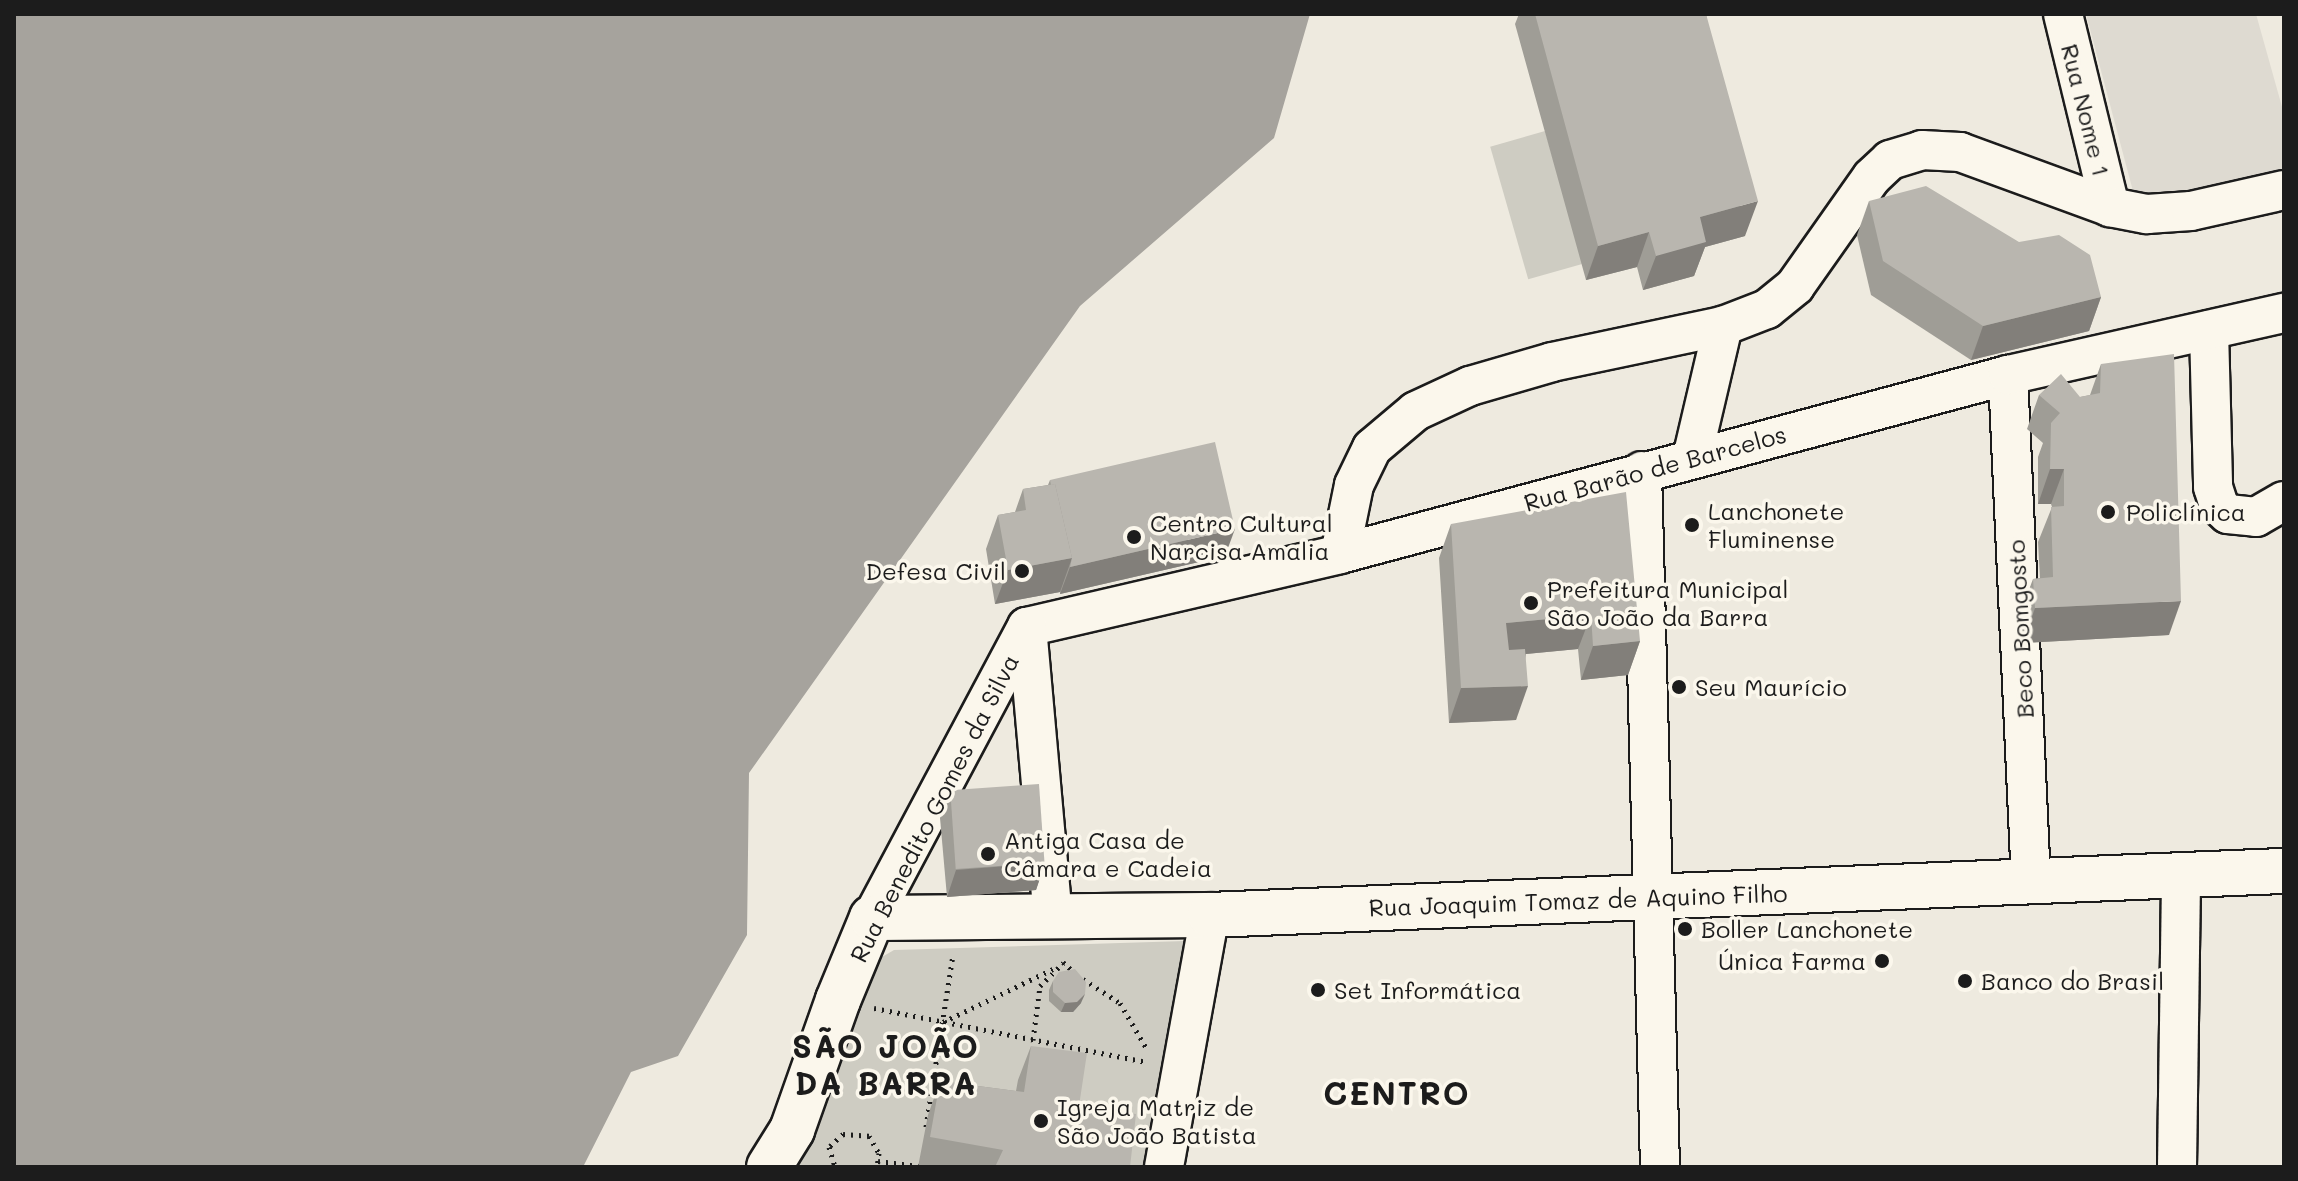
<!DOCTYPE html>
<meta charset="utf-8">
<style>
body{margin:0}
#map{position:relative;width:2298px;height:1181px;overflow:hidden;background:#eeeadf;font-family:Mali,sans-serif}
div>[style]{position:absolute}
.built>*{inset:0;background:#dedad1}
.green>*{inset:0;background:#ceccc2;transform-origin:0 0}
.water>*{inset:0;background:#a6a39d}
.path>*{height:5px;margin-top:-2.5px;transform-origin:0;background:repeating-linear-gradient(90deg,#1c1c1c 0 2px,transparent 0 8px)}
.roads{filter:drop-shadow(2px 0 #1c1c1c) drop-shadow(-2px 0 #1c1c1c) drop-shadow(0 2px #1c1c1c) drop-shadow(0 -2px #1c1c1c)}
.minor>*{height:38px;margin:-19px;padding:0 19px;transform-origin:19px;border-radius:19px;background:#fbf7ec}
.major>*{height:44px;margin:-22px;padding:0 22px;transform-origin:22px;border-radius:22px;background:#fbf7ec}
.wall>*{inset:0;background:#9f9d96}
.shaded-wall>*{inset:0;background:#827f7a}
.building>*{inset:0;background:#b9b6af;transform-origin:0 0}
.dots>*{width:22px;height:22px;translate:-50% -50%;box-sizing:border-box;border:4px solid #fbf7ec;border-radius:50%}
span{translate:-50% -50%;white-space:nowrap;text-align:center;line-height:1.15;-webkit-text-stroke:7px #fbf7ec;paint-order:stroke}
.street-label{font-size:24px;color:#1c1c1c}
.poi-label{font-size:24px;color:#1c1c1c}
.left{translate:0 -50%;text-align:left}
.right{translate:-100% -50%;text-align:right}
.district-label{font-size:32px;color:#1c1c1c;font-weight:700;letter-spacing:2px}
.frame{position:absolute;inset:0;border:16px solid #1c1c1c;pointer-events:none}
</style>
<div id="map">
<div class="built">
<i style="clip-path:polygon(2086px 14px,2256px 14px,2284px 114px,2284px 175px,2156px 205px,2134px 195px)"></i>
</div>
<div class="green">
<i style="left:1545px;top:131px;width:138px;height:57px;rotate:74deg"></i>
<i style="clip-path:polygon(1185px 941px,1195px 955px,1150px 1167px,791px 1167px,870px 964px,894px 950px)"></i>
</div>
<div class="water">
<i style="clip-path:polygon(14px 14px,1310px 14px,1274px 138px,1080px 306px,749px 773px,747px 935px,678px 1056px,631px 1072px,583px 1167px,14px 1167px)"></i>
</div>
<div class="path">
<i style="left:1063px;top:962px;width:16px;rotate:43deg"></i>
<i style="left:1083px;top:979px;width:44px;rotate:33deg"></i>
<i style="left:1120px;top:1003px;width:53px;rotate:59.6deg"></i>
<i style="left:874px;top:1008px;width:278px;rotate:11.2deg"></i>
<i style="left:943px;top:1022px;width:122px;rotate:-25.7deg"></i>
<i style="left:1033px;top:1040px;width:54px;rotate:-82.6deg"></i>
<i style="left:1040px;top:986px;width:33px;rotate:-45deg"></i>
<i style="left:926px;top:1127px;width:174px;rotate:-81.1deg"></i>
<i style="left:830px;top:1146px;width:18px;rotate:-43deg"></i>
<i style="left:843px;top:1134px;width:26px;rotate:4deg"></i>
<i style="left:869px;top:1136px;width:20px;rotate:60deg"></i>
<i style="left:879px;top:1153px;width:14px;rotate:98deg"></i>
<i style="left:829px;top:1147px;width:21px;rotate:73deg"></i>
<i style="left:878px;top:1161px;width:41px;rotate:7deg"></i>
</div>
<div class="roads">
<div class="minor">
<i style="left:2063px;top:14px;width:199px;rotate:76.3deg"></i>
<i style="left:2209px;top:330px;width:157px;rotate:88.5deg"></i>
<i style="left:2213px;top:487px;width:20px;rotate:72deg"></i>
<i style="left:2219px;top:506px;width:12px;rotate:42deg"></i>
<i style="left:2228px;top:514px;width:28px;rotate:6deg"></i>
<i style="left:2256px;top:517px;width:32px;rotate:-30deg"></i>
<i style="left:2008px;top:375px;width:508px;rotate:87.4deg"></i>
<i style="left:1692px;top:458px;width:136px;rotate:-76.8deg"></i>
<i style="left:1642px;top:471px;width:696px;rotate:88.52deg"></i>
<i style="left:1340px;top:554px;width:70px;rotate:-78.5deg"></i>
<i style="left:1354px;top:485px;width:41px;rotate:-64.1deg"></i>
<i style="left:1372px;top:448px;width:57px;rotate:-40.1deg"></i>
<i style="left:1416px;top:411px;width:60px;rotate:-24.8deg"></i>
<i style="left:1470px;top:386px;width:85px;rotate:-16.3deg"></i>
<i style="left:1552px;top:362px;width:175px;rotate:-11.9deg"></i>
<i style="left:1723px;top:326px;width:47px;rotate:-21.1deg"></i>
<i style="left:1767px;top:309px;width:36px;rotate:-39deg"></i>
<i style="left:1795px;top:286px;width:133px;rotate:-54.8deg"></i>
<i style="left:1872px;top:177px;width:25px;rotate:-43deg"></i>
<i style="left:1890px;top:160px;width:34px;rotate:-17deg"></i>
<i style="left:1922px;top:150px;width:38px;rotate:3deg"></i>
<i style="left:1960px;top:152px;width:160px;rotate:20.1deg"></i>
<i style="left:2110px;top:207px;width:38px;rotate:11deg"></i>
<i style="left:2147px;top:214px;width:44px;rotate:-3.9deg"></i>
<i style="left:2191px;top:211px;width:95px;rotate:-12.7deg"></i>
<i style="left:1027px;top:627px;width:321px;rotate:-13.1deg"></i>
<i style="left:1340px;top:554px;width:692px;rotate:-15deg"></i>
<i style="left:2008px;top:375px;width:283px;rotate:-12.7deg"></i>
<i style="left:1027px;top:627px;width:292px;rotate:84.9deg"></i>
<i style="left:872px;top:918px;width:330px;rotate:-62deg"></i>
<i style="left:1164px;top:1167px;width:256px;rotate:-79.7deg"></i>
<i style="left:2177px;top:1167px;width:293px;rotate:-89.2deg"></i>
</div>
<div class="major">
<i style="left:769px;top:1167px;width:44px;rotate:-58.1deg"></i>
<i style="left:792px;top:1130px;width:138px;rotate:-70.5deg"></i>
<i style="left:838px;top:1000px;width:89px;rotate:-67.5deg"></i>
<i style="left:872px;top:918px;width:338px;rotate:-0.5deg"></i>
<i style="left:1210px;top:915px;width:1075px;rotate:-2.35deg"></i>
</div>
</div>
<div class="wall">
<i style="clip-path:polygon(1519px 14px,1706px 14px,1745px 236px,1705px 247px,1694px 276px,1643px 290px,1637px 267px,1586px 280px,1515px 24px)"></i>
<i style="clip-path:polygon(1869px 201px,2101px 297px,2089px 331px,1971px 360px,1871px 295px,1857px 235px)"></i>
<i style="clip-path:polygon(2101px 364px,2169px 635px,2023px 643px,2020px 613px,2033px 579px,2040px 578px,2038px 542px,2052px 507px,2051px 504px,2038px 504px,2038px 457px,2043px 443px,2027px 429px,2039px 395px,2080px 397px,2090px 395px)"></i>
<i style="clip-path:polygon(1050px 480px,1225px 556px,1060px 594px,1060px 592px,995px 604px,986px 549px,998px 515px,1015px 512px,1023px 489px,1048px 485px)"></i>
<i style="clip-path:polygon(1451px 524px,1640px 641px,1628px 675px,1581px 680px,1578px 649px,1526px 654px,1516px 720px,1449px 723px,1439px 558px)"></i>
<i style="clip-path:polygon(950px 792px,1045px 863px,1036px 890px,947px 897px,940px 818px)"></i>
<i style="clip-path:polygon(1053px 981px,1081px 1003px,1073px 1012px,1061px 1012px,1049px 1001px,1049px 990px)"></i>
<i style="clip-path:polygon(1031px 1046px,1079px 1106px,1130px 1167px,918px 1167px,928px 1115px,940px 1081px,1016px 1091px,1018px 1080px)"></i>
</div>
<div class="shaded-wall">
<i style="clip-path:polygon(1758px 201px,1745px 236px,1705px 247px,1694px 276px,1643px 290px,1656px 256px,1700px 217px)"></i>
<i style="clip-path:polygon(1649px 232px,1637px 267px,1586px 280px,1598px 246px)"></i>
<i style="clip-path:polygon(2101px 297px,2089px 331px,1971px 360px,1983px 326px)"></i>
<i style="clip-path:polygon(2050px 469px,2064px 469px,2051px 504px,2038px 504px)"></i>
<i style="clip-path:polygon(1235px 529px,1225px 556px,1060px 594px,1070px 567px)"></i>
<i style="clip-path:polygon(1072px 558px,1060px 592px,995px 604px,1008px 570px)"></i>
<i style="clip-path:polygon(2181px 601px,2169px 635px,2023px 643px,2035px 608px)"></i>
<i style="clip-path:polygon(1591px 615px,1578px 649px,1494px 657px,1506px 623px)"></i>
<i style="clip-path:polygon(1640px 641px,1628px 675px,1581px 680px,1593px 646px)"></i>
<i style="clip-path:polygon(1528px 686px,1516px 720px,1449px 723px,1461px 688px)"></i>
<i style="clip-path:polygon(1045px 863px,1036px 890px,947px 897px,956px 870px)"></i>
<i style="clip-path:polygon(1085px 994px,1081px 1003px,1073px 1012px,1061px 1012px,1065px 1003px)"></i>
</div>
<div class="building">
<i style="clip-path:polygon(1535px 14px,1706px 14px,1758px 201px,1700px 217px,1706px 242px,1656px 256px,1649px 232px,1598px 246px)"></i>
<i style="clip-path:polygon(1926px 186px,2019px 242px,2059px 235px,2090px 255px,2101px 297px,1983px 326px,1883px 261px,1869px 201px)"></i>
<i style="clip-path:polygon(2174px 354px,2181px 601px,2035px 608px,2033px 579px,2053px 577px,2051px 507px,2064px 506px,2064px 469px,2050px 469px,2051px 423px,2060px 413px,2039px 395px,2061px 374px,2080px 397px,2100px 393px,2101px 364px)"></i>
<i style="clip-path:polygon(1215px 442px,1235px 529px,1070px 567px,1072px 558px,1055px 484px,1051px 485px,1050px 480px)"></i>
<i style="clip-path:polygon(1055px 484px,1072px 558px,1008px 570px,998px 515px,1026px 510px,1023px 489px)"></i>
<i style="clip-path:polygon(1626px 492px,1640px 641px,1593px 646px,1591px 615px,1506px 623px,1509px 650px,1525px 649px,1528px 686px,1461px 688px,1451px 524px)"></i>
<i style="left:1039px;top:784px;width:79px;height:89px;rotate:86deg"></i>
<i style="clip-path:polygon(1075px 969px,1086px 982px,1085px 994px,1077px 1002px,1065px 1003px,1053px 992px,1053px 981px,1059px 972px)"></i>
<i style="clip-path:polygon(1031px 1046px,1087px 1053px,1079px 1106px,1136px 1114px,1130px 1167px,995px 1167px,1003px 1150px,930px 1137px,940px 1081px,1024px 1092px)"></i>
</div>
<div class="dots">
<i style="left:2108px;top:512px;background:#1c1c1c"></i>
<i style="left:1692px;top:525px;background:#1c1c1c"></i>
<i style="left:1134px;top:537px;background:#1c1c1c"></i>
<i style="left:1022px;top:571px;background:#1c1c1c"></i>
<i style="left:1531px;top:603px;background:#1c1c1c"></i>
<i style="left:1679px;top:687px;background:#1c1c1c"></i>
<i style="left:988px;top:854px;background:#1c1c1c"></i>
<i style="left:1685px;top:929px;background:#1c1c1c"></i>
<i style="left:1882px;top:961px;background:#1c1c1c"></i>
<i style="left:1965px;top:981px;background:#1c1c1c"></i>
<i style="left:1318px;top:990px;background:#1c1c1c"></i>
<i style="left:1041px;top:1121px;background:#1c1c1c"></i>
</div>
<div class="street-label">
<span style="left:2086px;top:110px;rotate:76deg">Rua Nome 1</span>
<span style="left:1655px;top:468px;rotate:-15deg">Rua Barão de Barcelos</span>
<span style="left:2020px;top:629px;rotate:-93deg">Beco Bomgosto</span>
<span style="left:934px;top:808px;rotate:-63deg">Rua Benedito Gomes da Silva</span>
<span style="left:1578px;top:900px;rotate:-2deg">Rua Joaquim Tomaz de Aquino Filho</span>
</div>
<div class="poi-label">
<span class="left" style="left:1708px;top:525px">Lanchonete<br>Fluminense</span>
<span class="left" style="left:2126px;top:512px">Policlínica</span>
<span class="left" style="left:1150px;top:537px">Centro Cultural<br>Narcisa Amalia</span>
<span class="right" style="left:1006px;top:571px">Defesa Civil</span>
<span class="left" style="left:1547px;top:603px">Prefeitura Municipal<br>São João da Barra</span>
<span class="left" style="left:1695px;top:687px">Seu Maurício</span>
<span class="left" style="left:1004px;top:854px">Antiga Casa de<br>Câmara e Cadeia</span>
<span class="left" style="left:1701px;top:929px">Boller Lanchonete</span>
<span class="right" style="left:1866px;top:961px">Única Farma</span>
<span class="left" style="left:1981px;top:981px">Banco do Brasil</span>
<span class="left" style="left:1334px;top:990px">Set Informática</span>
<span class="left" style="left:1057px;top:1121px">Igreja Matriz de<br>São João Batista</span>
</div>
<div class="district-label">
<span style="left:886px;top:1064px">SÃO JOÃO<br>DA BARRA</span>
<span style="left:1397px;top:1092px">CENTRO</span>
</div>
<div class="frame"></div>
</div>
